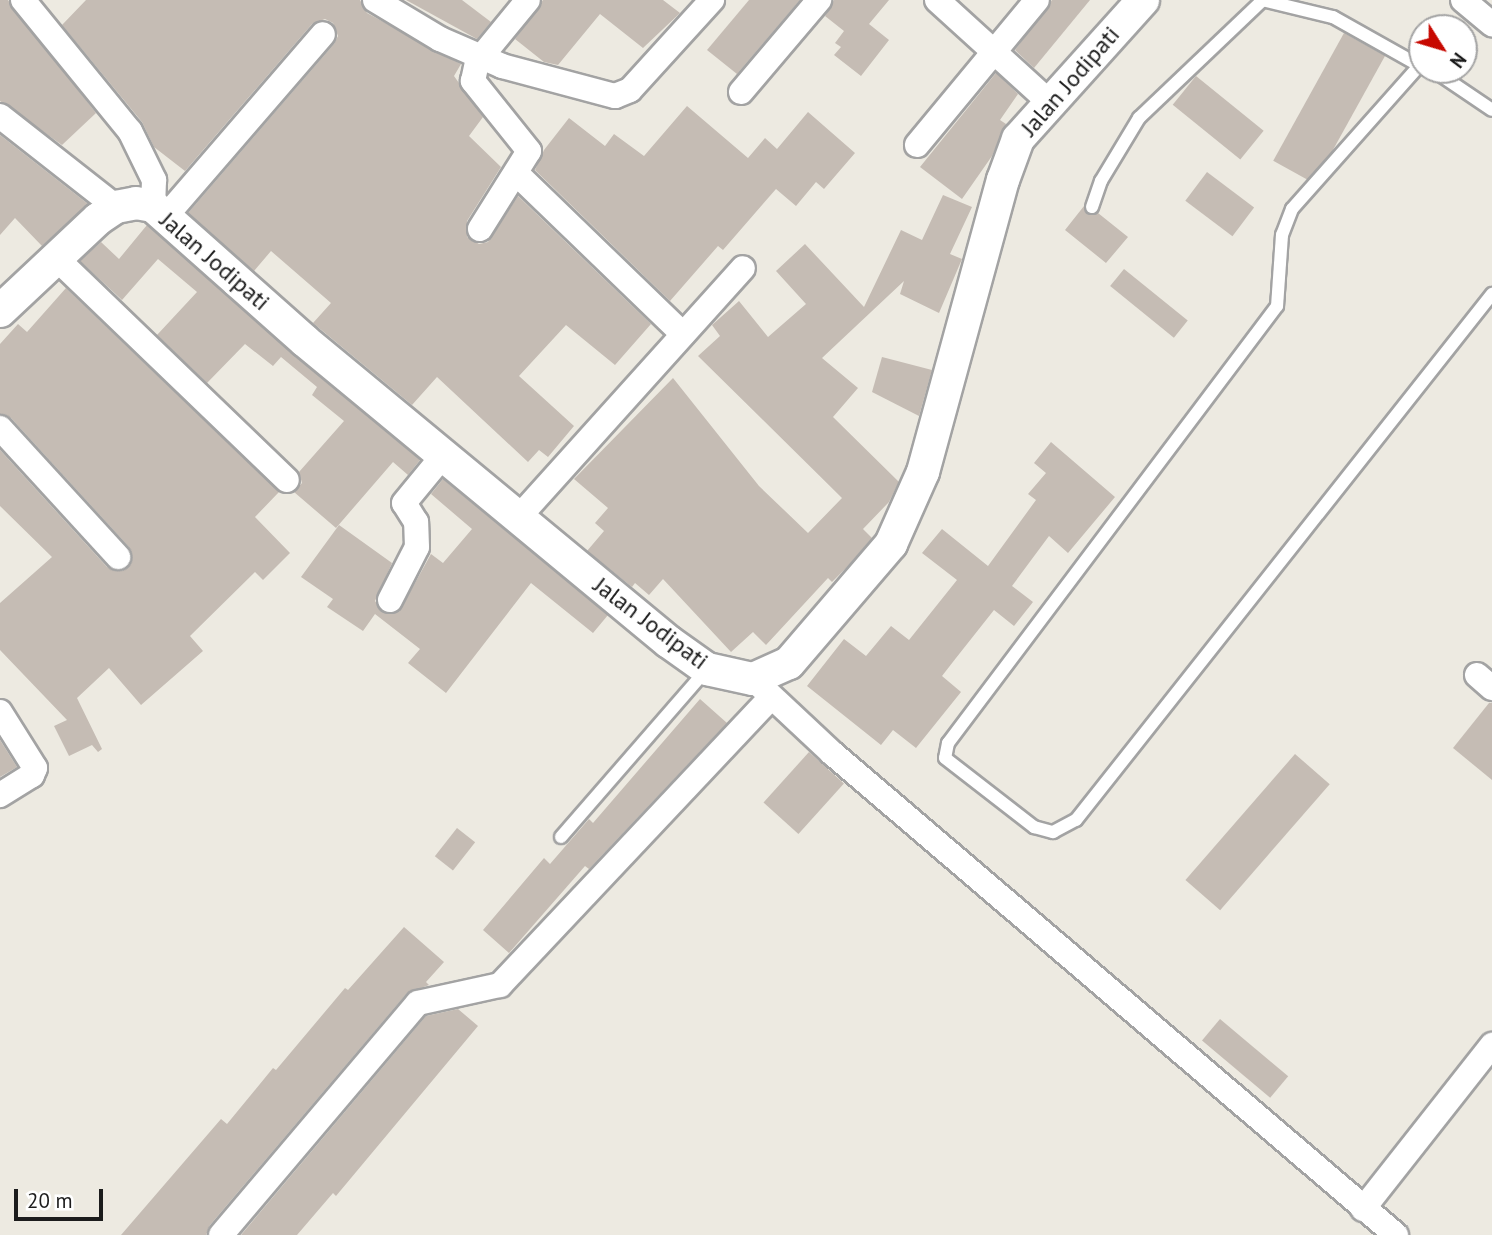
<!DOCTYPE html>
<style>
body{margin:0}
#map{position:relative;width:1492px;height:1235px;overflow:hidden;background:#edeae1;font-family:"PT Sans",sans-serif}
div>[style]{position:absolute}
.building>*{inset:0;background:#c5bcb4;transform-origin:0 0}
.roads{filter:drop-shadow(2px 0 #a3a3a3) drop-shadow(-2px 0 #a3a3a3) drop-shadow(0 2px #a3a3a3) drop-shadow(0 -2px #a3a3a3)}
.service>*{height:12px;margin:-6px;padding:0 6px;transform-origin:6px;border-radius:6px;background:#fff}
.minor>*{height:24px;margin:-12px;padding:0 12px;transform-origin:12px;border-radius:12px;background:#fff}
.tertiary>*{height:32px;margin:-16px;padding:0 16px;transform-origin:16px;border-radius:16px;background:#fff}
span{translate:-50% -50%;white-space:nowrap;text-align:center;line-height:1.15;-webkit-text-stroke:6px #fff;paint-order:stroke}
.street-label{font-size:24px;color:#1c1c1c}
.north{position:absolute;left:1408px;top:14px;width:70px;height:70px;box-sizing:border-box;background:#fff;border:2px solid #a4a4a4;border-radius:50%;rotate:127deg;font-size:19px;font-weight:700;line-height:28px;text-align:center;color:#1c1c1c}
.north::after{content:'';display:block;margin:auto;width:24px;height:32px;background:#c70800;clip-path:polygon(50% 0,100% 100%,50% 72%,0 100%)}
.scale{position:absolute;left:14px;top:1189px;width:89px;height:32px;box-sizing:border-box;border:4px solid #1c1c1c;border-top:0;padding-left:9px;font-size:21px;line-height:24px;white-space:nowrap;color:#1c1c1c;-webkit-text-stroke:5px #fff;paint-order:stroke}
</style>
<div id="map">
<div class="building">
<i style="clip-path:polygon(0 0,8px 0,96px 113px,62px 145px,0 101px)"></i>
<i style="clip-path:polygon(86px 0,360px 0,367px 13px,461px 64px,454px 76px,483px 117px,469px 136px,501px 167px,467px 221px,467px 237px,479px 244px,488px 242px,518px 196px,651px 324px,615px 365px,566px 325px,519px 376px,574px 426px,548px 457px,539px 450px,528px 462px,437px 377px,412px 405px,313px 323px,331px 303px,271px 251px,254px 271px,188px 213px,334px 44px,338px 36px,333px 23px,325px 19px,312px 24px,185px 171px,154px 147px,142px 122px,62px 25px)"></i>
<i style="clip-path:polygon(406px 0,462px 0,491px 22px,477px 39px)"></i>
<i style="clip-path:polygon(543px 0,663px 0,680px 13px,643px 48px,600px 14px,558px 65px,544px 62px,515px 39px)"></i>
<i style="clip-path:polygon(749px 0,800px 0,737px 74px,707px 50px)"></i>
<i style="clip-path:polygon(834px 0,889px 0,869px 24px,889px 40px,861px 76px,834px 55px,841px 47px,835px 43px,844px 31px,825px 16px)"></i>
<i style="clip-path:polygon(1052px 0,1090px 0,1034px 68px,1015px 50px)"></i>
<i style="left:1344px;top:33px;width:47px;height:146px;rotate:29deg"></i>
<i style="clip-path:polygon(996px 73px,1018px 94px,1000px 120px,1006px 124px,992px 156px,962px 199px,920px 167px)"></i>
<i style="left:1196px;top:76px;width:87px;height:37px;rotate:39deg"></i>
<i style="clip-path:polygon(687px 106px,748px 158px,765px 138px,777px 149px,808px 112px,855px 153px,824px 189px,816px 182px,796px 206px,776px 189px,723px 250px,718px 246px,670px 301px,535px 170px,544px 150px,569px 118px,605px 146px,614px 134px,644px 156px)"></i>
<i style="clip-path:polygon(0 135px,88px 204px,42px 246px,15px 218px,0 235px)"></i>
<i style="left:1207px;top:172px;width:59px;height:36px;rotate:37deg"></i>
<i style="clip-path:polygon(943px 195px,972px 207px,950px 254px,962px 259px,939px 313px,900px 294px,904px 281px,822px 358px,858px 388px,833px 417px,899px 482px,889px 502px,863px 529px,872px 538px,848px 566px,832px 582px,828px 578px,766px 645px,753px 632px,731px 652px,663px 579px,649px 595px,635px 583px,632px 587px,587px 551px,604px 531px,595px 523px,608px 508px,574px 479px,673px 378px,759px 486px,808px 533px,842px 498px,698px 356px,720px 336px,712px 325px,739px 301px,768px 337px,806px 304px,776px 271px,805px 244px,864px 307px,901px 230px,922px 240px)"></i>
<i style="clip-path:polygon(1084px 206px,1086px 213px,1098px 213px,1128px 237px,1106px 263px,1065px 230px)"></i>
<i style="clip-path:polygon(147px 225px,420px 460px,408px 475px,393px 462px,336px 528px,294px 492px,302px 483px,299px 472px,344px 421px,312px 395px,317px 387px,281px 357px,273px 366px,245px 344px,207px 383px,157px 335px,197px 292px,158px 259px,122px 300px,80px 261px,101px 242px,119px 259px)"></i>
<i style="left:1124px;top:269px;width:82px;height:22px;rotate:39deg"></i>
<i style="clip-path:polygon(66px 288px,279px 492px,255px 517px,290px 553px,263px 580px,255px 572px,190px 636px,203px 651px,141px 705px,109px 668px,77px 698px,102px 749px,98px 752px,92px 745px,69px 756px,54px 726px,67px 720px,0 650px,0 603px,52px 557px,0 506px,0 450px,107px 567px,122px 571px,132px 561px,129px 547px,11px 418px,0 414px,0 344px,18px 324px,27px 332px)"></i>
<i style="clip-path:polygon(882px 357px,932px 370px,919px 416px,872px 392px)"></i>
<i style="clip-path:polygon(1051px 442px,1115px 497px,1068px 553px,1049px 536px,1012px 586px,1033px 602px,1014px 626px,994px 610px,956px 658px,942px 676px,961px 692px,916px 748px,893px 730px,881px 745px,807px 686px,844px 639px,866px 656px,891px 626px,909px 640px,957px 580px,922px 553px,942px 529px,988px 566px,1036px 500px,1028px 494px,1046px 473px,1034px 463px)"></i>
<i style="clip-path:polygon(443px 479px,608px 615px,593px 633px,531px 583px,446px 693px,408px 663px,420px 649px,375px 614px,363px 631px,327px 607px,333px 599px,301px 577px,339px 525px,392px 563px,375px 601px,384px 613px,399px 612px,431px 554px,443px 563px,472px 529px,431px 494px)"></i>
<i style="clip-path:polygon(700px 699px,727px 723px,589px 869px,585px 866px,509px 953px,483px 930px,544px 858px,550px 864px,589px 819px,593px 823px)"></i>
<i style="clip-path:polygon(1489px 703px,1492px 703px,1492px 780px,1453px 748px)"></i>
<i style="clip-path:polygon(0 740px,17px 767px,0 777px)"></i>
<i style="left:809px;top:752px;width:47px;height:68px;rotate:42deg"></i>
<i style="left:1295px;top:754px;width:46px;height:167px;rotate:41deg"></i>
<i style="left:457px;top:828px;width:23px;height:36px;rotate:38deg"></i>
<i style="clip-path:polygon(404px 927px,444px 962px,426px 982px,429px 985px,407px 993px,210px 1225px,206px 1235px,121px 1235px,221px 1119px,227px 1124px,273px 1068px,276px 1070px,345px 988px,348px 990px)"></i>
<i style="clip-path:polygon(458px 1009px,478px 1026px,336px 1196px,333px 1193px,297px 1235px,241px 1235px,426px 1016px)"></i>
<i style="left:1220px;top:1019px;width:89px;height:28px;rotate:40deg"></i>
</div>
<div class="roads">
<div class="service">
<i style="left:1262px;top:0;width:73px;rotate:13.5deg"></i>
<i style="left:1333px;top:17px;width:102px;rotate:29.3deg"></i>
<i style="left:1419px;top:66px;width:191px;rotate:131.6deg"></i>
<i style="left:1292px;top:209px;width:28px;rotate:111deg"></i>
<i style="left:1282px;top:235px;width:71px;rotate:94deg"></i>
<i style="left:1277px;top:306px;width:547px;rotate:126.97deg"></i>
<i style="left:948px;top:743px;width:15px;rotate:101deg"></i>
<i style="left:945px;top:758px;width:113px;rotate:37.8deg"></i>
<i style="left:1034px;top:827px;width:20px;rotate:15deg"></i>
<i style="left:1053px;top:832px;width:26px;rotate:-28deg"></i>
<i style="left:1076px;top:820px;width:671px;rotate:-51.66deg"></i>
<i style="left:1433px;top:70px;width:71px;rotate:34.1deg"></i>
<i style="left:1092px;top:207px;width:28px;rotate:-71deg"></i>
<i style="left:1101px;top:181px;width:74px;rotate:-58.9deg"></i>
<i style="left:1139px;top:118px;width:171px;rotate:-43.6deg"></i>
<i style="left:561px;top:837px;width:223px;rotate:-49deg"></i>
</div>
<div class="minor">
<i style="left:23px;top:0;width:169px;rotate:50.8deg"></i>
<i style="left:130px;top:131px;width:55px;rotate:63.9deg"></i>
<i style="left:154px;top:180px;width:26px;rotate:92deg"></i>
<i style="left:375px;top:0;width:76px;rotate:31deg"></i>
<i style="left:440px;top:39px;width:68px;rotate:23.5deg"></i>
<i style="left:502px;top:66px;width:117px;rotate:14.9deg"></i>
<i style="left:615px;top:96px;width:16px;rotate:-22deg"></i>
<i style="left:630px;top:90px;width:122px;rotate:-47.7deg"></i>
<i style="left:937px;top:0;width:150px;rotate:42.3deg"></i>
<i style="left:1463px;top:0;width:38px;rotate:40deg"></i>
<i style="left:741px;top:92px;width:121px;rotate:-49.7deg"></i>
<i style="left:0;top:116px;width:147px;rotate:38.1deg"></i>
<i style="left:917px;top:145px;width:188px;rotate:-50.4deg"></i>
<i style="left:516px;top:173px;width:232px;rotate:44deg"></i>
<i style="left:166px;top:216px;width:240px;rotate:-49.2deg"></i>
<i style="left:480px;top:229px;width:92px;rotate:-57.9deg"></i>
<i style="left:529px;top:151px;width:90px;rotate:-128.7deg"></i>
<i style="left:473px;top:81px;width:19px;rotate:-78deg"></i>
<i style="left:477px;top:62px;width:80px;rotate:-50.6deg"></i>
<i style="left:54px;top:256px;width:323px;rotate:43.9deg"></i>
<i style="left:0;top:428px;width:175px;rotate:47.5deg"></i>
<i style="left:518px;top:518px;width:336px;rotate:-48deg"></i>
<i style="left:390px;top:600px;width:59px;rotate:-63deg"></i>
<i style="left:417px;top:547px;width:25px;rotate:-92deg"></i>
<i style="left:416px;top:522px;width:22px;rotate:-122deg"></i>
<i style="left:404px;top:503px;width:65px;rotate:-50.6deg"></i>
<i style="left:1477px;top:675px;width:20px;rotate:41deg"></i>
<i style="left:753px;top:679px;width:108px;rotate:43.1deg"></i>
<i style="left:832px;top:753px;width:742px;rotate:40.52deg"></i>
<i style="left:0;top:712px;width:66px;rotate:58deg"></i>
<i style="left:35px;top:768px;width:8px;rotate:113deg"></i>
<i style="left:32px;top:775px;width:38px;rotate:148deg"></i>
<i style="left:1363px;top:1209px;width:209px;rotate:-51.8deg"></i>
<i style="left:221px;top:1235px;width:304px;rotate:-49.7deg"></i>
<i style="left:418px;top:1003px;width:84px;rotate:-12.4deg"></i>
<i style="left:500px;top:985px;width:394px;rotate:-46.7deg"></i>
</div>
<div class="tertiary">
<i style="left:0;top:311px;width:134px;rotate:-43.2deg"></i>
<i style="left:98px;top:219px;width:22px;rotate:-34deg"></i>
<i style="left:116px;top:207px;width:20px;rotate:-11deg"></i>
<i style="left:136px;top:203px;width:17px;rotate:10deg"></i>
<i style="left:153px;top:206px;width:203px;rotate:41.6deg"></i>
<i style="left:305px;top:341px;width:472px;rotate:39.6deg"></i>
<i style="left:669px;top:642px;width:47px;rotate:35.4deg"></i>
<i style="left:707px;top:669px;width:47px;rotate:12.3deg"></i>
<i style="left:753px;top:679px;width:39px;rotate:-24deg"></i>
<i style="left:789px;top:663px;width:157px;rotate:-49.4deg"></i>
<i style="left:891px;top:544px;width:79px;rotate:-66deg"></i>
<i style="left:923px;top:472px;width:303px;rotate:-74.7deg"></i>
<i style="left:1003px;top:180px;width:44px;rotate:-69.9deg"></i>
<i style="left:1018px;top:139px;width:187px;rotate:-48deg"></i>
</div>
</div>
<div class="street-label">
<span style="left:1070px;top:81px;rotate:-49deg">Jalan Jodipati</span>
<span style="left:215px;top:261px;rotate:41deg">Jalan Jodipati</span>
<span style="left:651px;top:623px;rotate:37deg">Jalan Jodipati</span>
</div>
<div class="north">N</div>
<div class="scale">20 m</div>
</div>
